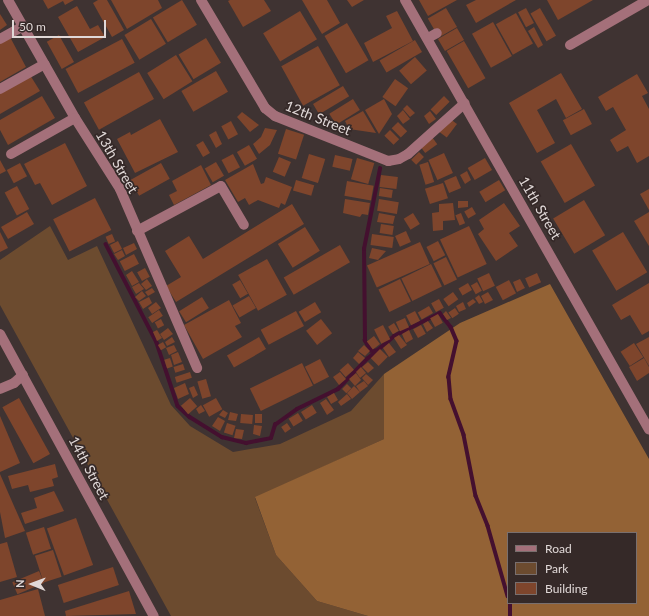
<!DOCTYPE html>
<style>
body{margin:0}
#map{position:relative;width:649px;height:616px;overflow:hidden;background:#3f3332;font-family:Lato,sans-serif}
div>[style]{position:absolute}
.green>*{inset:0;background:#6c4b2f}
.forest>*{inset:0;background:#936235}
.stream>*{height:3.5px;margin:-1.75px;padding:0 1.75px;transform-origin:1.75px;border-radius:1.75px;background:#44102f}
.building>*{inset:0;background:#7e452c;transform-origin:0 0}
.minor>*{height:10px;margin:-5px;padding:0 5px;transform-origin:5px;border-radius:5px;background:#a4707a}
span{translate:-50% -50%;white-space:nowrap;text-align:center;line-height:1.15;-webkit-text-stroke:3.5px #352928;paint-order:stroke}
.street-label{font-size:14px;color:#e0d8d7}
.legend{position:absolute;left:507px;top:532px;width:130px;height:72px;box-sizing:border-box;background:#352928;border:1px solid #796f6e;margin:0;padding:5px 7px;list-style:none;font-size:12px;color:#e0d8d7}
.legend li{display:flex;align-items:center;gap:8px;height:20px}
.legend b{width:20px;border:1px solid #796f6e}
.north{position:absolute;left:12px;top:564px;width:40px;height:40px;-webkit-text-stroke:3px #352928;paint-order:stroke;rotate:271deg;font-size:11px;font-weight:700;line-height:16px;text-align:center;color:#e0d8d7}
.north::after{content:'';display:block;margin:auto;width:14px;height:18px;background:#e0d8d7;clip-path:polygon(50% 0,100% 100%,50% 72%,0 100%)}
.scale{position:absolute;left:12px;top:20px;width:94px;height:18px;box-sizing:border-box;border:2px solid #e0d8d7;border-top:0;padding-left:5px;font-size:12px;line-height:14px;white-space:nowrap;color:#e0d8d7;-webkit-text-stroke:3px #352928;paint-order:stroke}
</style>
<div id="map">
<div class="green">
<i style="clip-path:polygon(50px 226px,68px 260px,97px 246px,171px 405px,190px 426px,233px 452px,280px 444px,351px 411px,384px 374px,384px 439px,255px 498px,276px 555px,317px 601px,368px 616px,171px 616px,0 305px,0 260px)"></i>
</div>
<div class="forest">
<i style="clip-path:polygon(evenodd,550px 284px,649px 459px,649px 616px,368px 616px,317px 601px,276px 555px,255px 497px,384px 439px,384px 374px,460px 323px,550px 284px,508px 533px,636px 533px,636px 603px,508px 603px,508px 533px)"></i>
</div>
<div class="stream">
<i style="left:106px;top:244px;width:111px;rotate:62.7deg"></i>
<i style="left:157px;top:343px;width:66px;rotate:71.6deg"></i>
<i style="left:178px;top:406px;width:16px;rotate:43deg"></i>
<i style="left:190px;top:417px;width:38px;rotate:32deg"></i>
<i style="left:222px;top:437px;width:25px;rotate:14deg"></i>
<i style="left:246px;top:443px;width:25px;rotate:-11deg"></i>
<i style="left:271px;top:438px;width:14px;rotate:-73deg"></i>
<i style="left:275px;top:425px;width:27px;rotate:-36deg"></i>
<i style="left:297px;top:409px;width:46px;rotate:-26deg"></i>
<i style="left:338px;top:389px;width:42px;rotate:-46deg"></i>
<i style="left:367px;top:359px;width:35px;rotate:-40deg"></i>
<i style="left:394px;top:336px;width:51px;rotate:-26.6deg"></i>
<i style="left:440px;top:313px;width:18px;rotate:52deg"></i>
<i style="left:451px;top:327px;width:15px;rotate:67deg"></i>
<i style="left:457px;top:341px;width:37px;rotate:103deg"></i>
<i style="left:449px;top:377px;width:22px;rotate:85deg"></i>
<i style="left:451px;top:399px;width:38px;rotate:70deg"></i>
<i style="left:464px;top:435px;width:62px;rotate:78.9deg"></i>
<i style="left:476px;top:496px;width:32px;rotate:68deg"></i>
<i style="left:488px;top:526px;width:73px;rotate:74.1deg"></i>
<i style="left:376px;top:351px;width:5px;rotate:180deg"></i>
<i style="left:371px;top:351px;width:12px;rotate:-121deg"></i>
<i style="left:365px;top:341px;width:92px;rotate:-90.6deg"></i>
<i style="left:364px;top:249px;width:82px;rotate:-78.7deg"></i>
<i style="left:510px;top:616px;width:13px;rotate:-90deg"></i>
</div>
<div class="building">
<i style="clip-path:polygon(43px 0,74px 0,65px 5px,63px 1px,48px 9px)"></i>
<i style="clip-path:polygon(98px 0,107px 0,124px 30px,112px 37px,93px 3px)"></i>
<i style="clip-path:polygon(111px 0,158px 0,162px 8px,127px 29px)"></i>
<i style="left:182px;top:0;width:29px;height:34px;rotate:59deg"></i>
<i style="clip-path:polygon(230px 0,264px 0,271px 11px,243px 27px,228px 1px)"></i>
<i style="clip-path:polygon(302px 0,327px 0,340px 23px,322px 34px)"></i>
<i style="clip-path:polygon(347px 0,364px 0,352px 7px)"></i>
<i style="clip-path:polygon(419px 0,457px 0,428px 16px)"></i>
<i style="clip-path:polygon(476px 0,516px 0,476px 23px,466px 5px)"></i>
<i style="clip-path:polygon(547px 0,593px 0,558px 20px)"></i>
<i style="clip-path:polygon(77px 6px,90px 29px,98px 25px,105px 37px,78px 52px,58px 17px)"></i>
<i style="left:446px;top:8px;width:22px;height:21px;rotate:60deg"></i>
<i style="left:526px;top:8px;width:17px;height:9px;rotate:62deg"></i>
<i style="left:540px;top:8px;width:32px;height:11px;rotate:60deg"></i>
<i style="left:300px;top:11px;width:33px;height:43px;rotate:59deg"></i>
<i style="clip-path:polygon(397px 11px,413px 41px,373px 62px,364px 43px,392px 28px,386px 16px)"></i>
<i style="left:516px;top:13px;width:35px;height:23px;rotate:61deg"></i>
<i style="clip-path:polygon(0 14px,7px 25px,0 30px)"></i>
<i style="left:151px;top:19px;width:29px;height:31px;rotate:59deg"></i>
<i style="left:493px;top:22px;width:39px;height:24px;rotate:61deg"></i>
<i style="left:347px;top:23px;width:43px;height:26px;rotate:60deg"></i>
<i style="clip-path:polygon(534px 27px,543px 45px,538px 48px,528px 31px)"></i>
<i style="left:457px;top:28px;width:14px;height:22px;rotate:60deg"></i>
<i style="left:59px;top:35px;width:31px;height:14px;rotate:61deg"></i>
<i style="clip-path:polygon(10px 37px,26px 67px,0 82px,0 42px)"></i>
<i style="left:206px;top:38px;width:29px;height:32px;rotate:59deg"></i>
<i style="left:122px;top:39px;width:27px;height:64px;rotate:62deg"></i>
<i style="left:415px;top:40px;width:14px;height:41px;rotate:60deg"></i>
<i style="left:464px;top:41px;width:43px;height:20px;rotate:60deg"></i>
<i style="left:318px;top:46px;width:45px;height:42px;rotate:61deg"></i>
<i style="left:176px;top:55px;width:31px;height:34px;rotate:58deg"></i>
<i style="left:415px;top:57px;width:18px;height:21px;rotate:49deg"></i>
<i style="left:216px;top:71px;width:24px;height:40px;rotate:60deg"></i>
<i style="left:139px;top:72px;width:31px;height:63px;rotate:61deg"></i>
<i style="clip-path:polygon(561px 73px,582px 109px,566px 118px,556px 99px,537px 110px,555px 143px,537px 153px,509px 103px)"></i>
<i style="clip-path:polygon(637px 74px,648px 93px,642px 96px,649px 109px,649px 156px,637px 163px,628px 146px,617px 152px,610px 140px,626px 130px,613px 107px,606px 111px,598px 97px)"></i>
<i style="clip-path:polygon(30px 75px,40px 91px,0 114px,0 92px)"></i>
<i style="left:395px;top:79px;width:16px;height:22px;rotate:35deg"></i>
<i style="left:343px;top:86px;width:12px;height:35px;rotate:59deg"></i>
<i style="clip-path:polygon(42px 96px,55px 118px,8px 145px,0 130px,0 120px)"></i>
<i style="left:444px;top:96px;width:8px;height:19px;rotate:45deg"></i>
<i style="left:353px;top:99px;width:13px;height:28px;rotate:58deg"></i>
<i style="clip-path:polygon(384px 99px,392px 114px,379px 134px,365px 110px)"></i>
<i style="clip-path:polygon(407px 105px,415px 113px,410px 117px,403px 109px)"></i>
<i style="left:584px;top:109px;width:17px;height:24px;rotate:62deg"></i>
<i style="clip-path:polygon(403px 110px,410px 119px,403px 124px,397px 116px)"></i>
<i style="clip-path:polygon(363px 111px,376px 133px,349px 129px,345px 121px)"></i>
<i style="clip-path:polygon(430px 111px,436px 119px,429px 124px,424px 116px)"></i>
<i style="clip-path:polygon(242px 112px,259px 125px,250px 132px,237px 117px)"></i>
<i style="left:449px;top:118px;width:10px;height:17px;rotate:37deg"></i>
<i style="clip-path:polygon(160px 119px,178px 152px,135px 173px,117px 139px,130px 132px,131px 135px)"></i>
<i style="left:231px;top:121px;width:15px;height:11px;rotate:62deg"></i>
<i style="left:398px;top:122px;width:13px;height:9px;rotate:45deg"></i>
<i style="clip-path:polygon(265px 128px,277px 130px,270px 145px,259px 154px,253px 144px,261px 137px)"></i>
<i style="left:286px;top:129px;width:19px;height:26px;rotate:18deg"></i>
<i style="left:390px;top:130px;width:13px;height:8px;rotate:45deg"></i>
<i style="clip-path:polygon(216px 131px,222px 144px,216px 148px,209px 135px)"></i>
<i style="left:432px;top:137px;width:9px;height:15px;rotate:54deg"></i>
<i style="left:203px;top:141px;width:14px;height:8px;rotate:60deg"></i>
<i style="clip-path:polygon(65px 143px,87px 186px,52px 205px,40px 183px,35px 185px,24px 164px)"></i>
<i style="left:571px;top:144px;width:48px;height:35px;rotate:60deg"></i>
<i style="left:249px;top:145px;width:16px;height:14px;rotate:60deg"></i>
<i style="left:419px;top:152px;width:7px;height:11px;rotate:45deg"></i>
<i style="left:444px;top:153px;width:22px;height:17px;rotate:66deg"></i>
<i style="left:233px;top:154px;width:15px;height:13px;rotate:62deg"></i>
<i style="left:309px;top:154px;width:17px;height:25px;rotate:17deg"></i>
<i style="left:335px;top:155px;width:18px;height:12px;rotate:13deg"></i>
<i style="left:279px;top:157px;width:13px;height:16px;rotate:23deg"></i>
<i style="left:357px;top:158px;width:18px;height:22px;rotate:16deg"></i>
<i style="left:485px;top:158px;width:14px;height:20px;rotate:60deg"></i>
<i style="clip-path:polygon(0 160px,6px 171px,0 174px)"></i>
<i style="left:216px;top:162px;width:16px;height:13px;rotate:60deg"></i>
<i style="left:428px;top:162px;width:21px;height:9px;rotate:73deg"></i>
<i style="left:20px;top:163px;width:15px;height:15px;rotate:62deg"></i>
<i style="left:161px;top:163px;width:18px;height:35px;rotate:61deg"></i>
<i style="clip-path:polygon(253px 164px,261px 184px,264px 183px,266px 177px,292px 187px,285px 205px,281px 203px,279px 208px,258px 200px,249px 205px,245px 198px,238px 202px,225px 180px)"></i>
<i style="clip-path:polygon(201px 165px,211px 185px,174px 205px,169px 195px,177px 191px,172px 181px)"></i>
<i style="clip-path:polygon(467px 171px,471px 180px,465px 184px,460px 175px)"></i>
<i style="left:381px;top:175px;width:17px;height:12px;rotate:7deg"></i>
<i style="left:456px;top:176px;width:13px;height:13px;rotate:67deg"></i>
<i style="left:296px;top:180px;width:19px;height:11px;rotate:16deg"></i>
<i style="left:499px;top:180px;width:12px;height:23px;rotate:59deg"></i>
<i style="left:347px;top:181px;width:27px;height:15px;rotate:10deg"></i>
<i style="left:443px;top:183px;width:16px;height:19px;rotate:72deg"></i>
<i style="left:17px;top:186px;width:26px;height:14px;rotate:62deg"></i>
<i style="left:380px;top:188px;width:13px;height:8px;rotate:9deg"></i>
<i style="clip-path:polygon(649px 189px,649px 210px,640px 194px)"></i>
<i style="left:95px;top:198px;width:36px;height:47px;rotate:63deg"></i>
<i style="clip-path:polygon(345px 199px,370px 203px,368px 215px,362px 214px,360px 217px,343px 213px)"></i>
<i style="left:379px;top:199px;width:20px;height:12px;rotate:9deg"></i>
<i style="left:584px;top:200px;width:41px;height:36px;rotate:59deg"></i>
<i style="clip-path:polygon(458px 201px,468px 201px,468px 207px,458px 208px)"></i>
<i style="clip-path:polygon(453px 203px,455px 220px,443px 221px,443px 230px,433px 231px,432px 213px,439px 212px,439px 204px)"></i>
<i style="clip-path:polygon(504px 203px,520px 226px,509px 233px,518px 246px,496px 261px,478px 234px,484px 229px,479px 220px)"></i>
<i style="clip-path:polygon(292px 204px,304px 224px,176px 302px,166px 286px,181px 277px,165px 251px,189px 236px,203px 259px)"></i>
<i style="left:472px;top:207px;width:8px;height:9px;rotate:60deg"></i>
<i style="left:27px;top:212px;width:14px;height:30px;rotate:60deg"></i>
<i style="clip-path:polygon(649px 212px,649px 246px,634px 221px)"></i>
<i style="clip-path:polygon(379px 213px,395px 216px,393px 224px,377px 222px)"></i>
<i style="left:413px;top:213px;width:13px;height:11px;rotate:58deg"></i>
<i style="left:461px;top:213px;width:11px;height:6px;rotate:68deg"></i>
<i style="left:381px;top:224px;width:13px;height:9px;rotate:9deg"></i>
<i style="left:469px;top:226px;width:42px;height:32px;rotate:65deg"></i>
<i style="left:305px;top:227px;width:28px;height:32px;rotate:58deg"></i>
<i style="left:406px;top:231px;width:12px;height:12px;rotate:66deg"></i>
<i style="clip-path:polygon(0 232px,8px 248px,0 252px)"></i>
<i style="left:623px;top:232px;width:47px;height:36px;rotate:59deg"></i>
<i style="left:112px;top:234px;width:8px;height:7px;rotate:67deg"></i>
<i style="left:372px;top:234px;width:22px;height:11px;rotate:8deg"></i>
<i style="left:118px;top:241px;width:9px;height:9px;rotate:63deg"></i>
<i style="left:438px;top:241px;width:16px;height:13px;rotate:63deg"></i>
<i style="left:420px;top:242px;width:24px;height:58px;rotate:66deg"></i>
<i style="clip-path:polygon(134px 243px,137px 249px,126px 255px,123px 248px)"></i>
<i style="left:340px;top:245px;width:20px;height:65px;rotate:60deg"></i>
<i style="clip-path:polygon(372px 248px,386px 251px,378px 260px,369px 258px)"></i>
<i style="clip-path:polygon(122px 250px,125px 256px,118px 260px,114px 254px)"></i>
<i style="left:134px;top:254px;width:11px;height:16px;rotate:63deg"></i>
<i style="left:446px;top:257px;width:25px;height:14px;rotate:64deg"></i>
<i style="left:267px;top:259px;width:41px;height:33px;rotate:61deg"></i>
<i style="left:431px;top:264px;width:25px;height:33px;rotate:64deg"></i>
<i style="left:145px;top:268px;width:10px;height:9px;rotate:61deg"></i>
<i style="clip-path:polygon(132px 271px,139px 282px,132px 286px,126px 275px)"></i>
<i style="left:489px;top:273px;width:14px;height:13px;rotate:65deg"></i>
<i style="left:537px;top:273px;width:10px;height:13px;rotate:66deg"></i>
<i style="clip-path:polygon(147px 279px,152px 286px,146px 290px,141px 284px)"></i>
<i style="left:400px;top:279px;width:25px;height:24px;rotate:64deg"></i>
<i style="clip-path:polygon(520px 279px,525px 288px,517px 292px,513px 282px)"></i>
<i style="left:240px;top:280px;width:16px;height:9px;rotate:60deg"></i>
<i style="left:509px;top:280px;width:15px;height:15px;rotate:62deg"></i>
<i style="left:477px;top:282px;width:10px;height:7px;rotate:61deg"></i>
<i style="clip-path:polygon(139px 283px,144px 289px,136px 294px,132px 287px)"></i>
<i style="left:468px;top:283px;width:8px;height:11px;rotate:60deg"></i>
<i style="clip-path:polygon(649px 283px,649px 331px,642px 335px,630px 315px,621px 320px,612px 305px)"></i>
<i style="clip-path:polygon(152px 288px,155px 292px,148px 296px,145px 292px)"></i>
<i style="clip-path:polygon(142px 291px,146px 296px,139px 301px,135px 297px)"></i>
<i style="left:453px;top:292px;width:9px;height:12px;rotate:54deg"></i>
<i style="clip-path:polygon(488px 292px,493px 300px,485px 304px,481px 296px)"></i>
<i style="clip-path:polygon(479px 295px,483px 302px,479px 304px,475px 298px)"></i>
<i style="left:249px;top:296px;width:14px;height:19px;rotate:60deg"></i>
<i style="clip-path:polygon(149px 297px,152px 303px,143px 309px,139px 302px)"></i>
<i style="left:202px;top:297px;width:13px;height:27px;rotate:58deg"></i>
<i style="left:439px;top:299px;width:10px;height:9px;rotate:61deg"></i>
<i style="clip-path:polygon(473px 299px,476px 302px,469px 307px,467px 303px)"></i>
<i style="clip-path:polygon(229px 300px,241px 323px,235px 326px,242px 337px,203px 359px,184px 325px)"></i>
<i style="clip-path:polygon(156px 302px,161px 308px,152px 314px,148px 308px)"></i>
<i style="left:315px;top:302px;width:12px;height:19px;rotate:59deg"></i>
<i style="clip-path:polygon(463px 302px,466px 309px,459px 312px,456px 306px)"></i>
<i style="left:429px;top:306px;width:8px;height:13px;rotate:60deg"></i>
<i style="left:455px;top:308px;width:7px;height:8px;rotate:56deg"></i>
<i style="left:159px;top:310px;width:7px;height:13px;rotate:56deg"></i>
<i style="left:296px;top:311px;width:17px;height:40px;rotate:62deg"></i>
<i style="left:415px;top:311px;width:11px;height:10px;rotate:63deg"></i>
<i style="clip-path:polygon(446px 311px,451px 318px,447px 320px,443px 314px)"></i>
<i style="left:438px;top:314px;width:10px;height:9px;rotate:61deg"></i>
<i style="left:405px;top:318px;width:10px;height:10px;rotate:66deg"></i>
<i style="left:161px;top:319px;width:7px;height:7px;rotate:63deg"></i>
<i style="left:321px;top:319px;width:18px;height:19px;rotate:52deg"></i>
<i style="clip-path:polygon(428px 321px,433px 328px,427px 332px,423px 324px)"></i>
<i style="left:394px;top:323px;width:9px;height:7px;rotate:58deg"></i>
<i style="left:383px;top:325px;width:16px;height:10px;rotate:63deg"></i>
<i style="left:421px;top:325px;width:10px;height:9px;rotate:61deg"></i>
<i style="clip-path:polygon(168px 328px,173px 334px,164px 340px,160px 334px)"></i>
<i style="clip-path:polygon(157px 330px,162px 338px,157px 341px,153px 332px)"></i>
<i style="clip-path:polygon(409px 330px,413px 339px,406px 343px,402px 334px)"></i>
<i style="clip-path:polygon(399px 335px,407px 345px,401px 349px,394px 338px)"></i>
<i style="left:374px;top:336px;width:10px;height:9px;rotate:53deg"></i>
<i style="clip-path:polygon(172px 337px,175px 342px,167px 346px,165px 342px)"></i>
<i style="left:259px;top:337px;width:14px;height:37px;rotate:60deg"></i>
<i style="clip-path:polygon(649px 337px,649px 366px,636px 344px)"></i>
<i style="left:163px;top:342px;width:6px;height:6px;rotate:59deg"></i>
<i style="clip-path:polygon(389px 343px,396px 352px,389px 357px,383px 348px)"></i>
<i style="left:634px;top:343px;width:17px;height:16px;rotate:57deg"></i>
<i style="clip-path:polygon(174px 345px,177px 351px,169px 355px,166px 348px)"></i>
<i style="clip-path:polygon(364px 345px,370px 351px,365px 356px,358px 351px)"></i>
<i style="left:380px;top:349px;width:11px;height:13px;rotate:45deg"></i>
<i style="clip-path:polygon(178px 352px,182px 362px,174px 365px,171px 355px)"></i>
<i style="clip-path:polygon(358px 352px,365px 358px,359px 364px,353px 358px)"></i>
<i style="left:170px;top:358px;width:9px;height:6px;rotate:72deg"></i>
<i style="clip-path:polygon(644px 358px,649px 367px,649px 373px,637px 381px,629px 367px)"></i>
<i style="left:320px;top:359px;width:20px;height:17px;rotate:63deg"></i>
<i style="clip-path:polygon(368px 362px,374px 368px,368px 373px,362px 367px)"></i>
<i style="left:302px;top:363px;width:25px;height:58px;rotate:64deg"></i>
<i style="left:348px;top:363px;width:9px;height:11px;rotate:49deg"></i>
<i style="left:183px;top:364px;width:6px;height:10px;rotate:72deg"></i>
<i style="clip-path:polygon(361px 367px,366px 373px,360px 378px,356px 372px)"></i>
<i style="left:190px;top:372px;width:6px;height:16px;rotate:72deg"></i>
<i style="clip-path:polygon(340px 372px,346px 379px,339px 385px,333px 377px)"></i>
<i style="clip-path:polygon(356px 373px,361px 380px,355px 386px,349px 379px)"></i>
<i style="clip-path:polygon(366px 374px,373px 380px,368px 385px,362px 378px)"></i>
<i style="left:206px;top:379px;width:18px;height:9px;rotate:74deg"></i>
<i style="clip-path:polygon(364px 381px,368px 386px,360px 392px,356px 386px)"></i>
<i style="clip-path:polygon(185px 383px,189px 394px,178px 399px,174px 388px)"></i>
<i style="left:347px;top:384px;width:6px;height:7px;rotate:45deg"></i>
<i style="clip-path:polygon(194px 386px,198px 395px,193px 398px,189px 388px)"></i>
<i style="clip-path:polygon(354px 386px,360px 392px,352px 399px,347px 393px)"></i>
<i style="left:334px;top:393px;width:8px;height:8px;rotate:60deg"></i>
<i style="clip-path:polygon(347px 394px,351px 399px,341px 406px,338px 402px)"></i>
<i style="left:19px;top:398px;width:64px;height:19px;rotate:61deg"></i>
<i style="left:190px;top:398px;width:11px;height:12px;rotate:49deg"></i>
<i style="left:216px;top:398px;width:13px;height:15px;rotate:61deg"></i>
<i style="clip-path:polygon(326px 399px,334px 410px,327px 415px,320px 403px)"></i>
<i style="clip-path:polygon(201px 405px,205px 411px,199px 414px,196px 409px)"></i>
<i style="left:312px;top:405px;width:9px;height:13px;rotate:58deg"></i>
<i style="clip-path:polygon(223px 410px,228px 413px,225px 418px,219px 415px)"></i>
<i style="clip-path:polygon(230px 412px,238px 414px,236px 421px,228px 420px)"></i>
<i style="left:298px;top:413px;width:9px;height:11px;rotate:58deg"></i>
<i style="left:241px;top:414px;width:12px;height:9px;rotate:5deg"></i>
<i style="left:255px;top:414px;width:7px;height:9px"></i>
<i style="clip-path:polygon(0 416px,20px 463px,0 472px)"></i>
<i style="clip-path:polygon(218px 417px,225px 421px,220px 431px,212px 426px)"></i>
<i style="left:227px;top:423px;width:9px;height:10px;rotate:18deg"></i>
<i style="left:287px;top:423px;width:7px;height:7px;rotate:56deg"></i>
<i style="clip-path:polygon(254px 425px,262px 426px,260px 436px,253px 434px)"></i>
<i style="clip-path:polygon(236px 429px,244px 430px,242px 439px,234px 438px)"></i>
<i style="clip-path:polygon(55px 464px,58px 477px,52px 479px,54px 486px,30px 492px,28px 485px,12px 489px,8px 476px)"></i>
<i style="clip-path:polygon(0 474px,25px 531px,5px 538px,0 512px)"></i>
<i style="clip-path:polygon(54px 491px,64px 511px,25px 524px,21px 513px,37px 508px,34px 498px)"></i>
<i style="left:76px;top:518px;width:50px;height:31px;rotate:70deg"></i>
<i style="left:44px;top:527px;width:23px;height:19px;rotate:72deg"></i>
<i style="clip-path:polygon(7px 542px,17px 577px,0 582px,0 544px)"></i>
<i style="left:53px;top:550px;width:28px;height:19px;rotate:72deg"></i>
<i style="left:113px;top:567px;width:19px;height:58px;rotate:72deg"></i>
<i style="left:39px;top:571px;width:13px;height:29px;rotate:67deg"></i>
<i style="clip-path:polygon(38px 589px,45px 616px,0 616px,0 600px)"></i>
<i style="clip-path:polygon(129px 591px,136px 614px,66px 616px,65px 611px)"></i>
</div>
<div class="minor">
<i style="left:8px;top:0;width:136px;rotate:60.4deg"></i>
<i style="left:75px;top:118px;width:84px;rotate:57.6deg"></i>
<i style="left:120px;top:189px;width:195px;rotate:66.7deg"></i>
<i style="left:201px;top:0;width:126px;rotate:59.3deg"></i>
<i style="left:265px;top:108px;width:13px;rotate:39deg"></i>
<i style="left:275px;top:116px;width:122px;rotate:21.7deg"></i>
<i style="left:388px;top:161px;width:11px;rotate:-10deg"></i>
<i style="left:399px;top:159px;width:10px;rotate:-29deg"></i>
<i style="left:408px;top:154px;width:76px;rotate:-41.8deg"></i>
<i style="left:405px;top:0;width:494px;rotate:60.4deg"></i>
<i style="left:428px;top:38px;width:10px;rotate:-29deg"></i>
<i style="left:0;top:39px;width:26px;rotate:-29deg"></i>
<i style="left:570px;top:45px;width:90px;rotate:-30deg"></i>
<i style="left:0;top:89px;width:51px;rotate:-29.1deg"></i>
<i style="left:11px;top:154px;width:73px;rotate:-29.4deg"></i>
<i style="left:137px;top:231px;width:95px;rotate:-28.2deg"></i>
<i style="left:221px;top:186px;width:45px;rotate:59.5deg"></i>
<i style="left:0;top:334px;width:321px;rotate:61.4deg"></i>
<i style="left:0;top:389px;width:15px;rotate:-23deg"></i>
<i style="left:14px;top:383px;width:12px;rotate:-42deg"></i>
</div>
<div class="street-label">
<span style="left:318px;top:118px;rotate:22deg">12th Street</span>
<span style="left:117px;top:162px;rotate:60deg">13th Street</span>
<span style="left:540px;top:208px;rotate:60deg">11th Street</span>
<span style="left:89px;top:468px;rotate:62deg">14th Street</span>
</div>
<ul class="legend">
<li><b style="height:5px;background:#a4707a"></b>Road</li>
<li><b style="height:11px;background:#6c4b2f"></b>Park</li>
<li><b style="height:11px;background:#7e452c"></b>Building</li>
</ul>
<div class="north">N</div>
<div class="scale">50 m</div>
</div>
